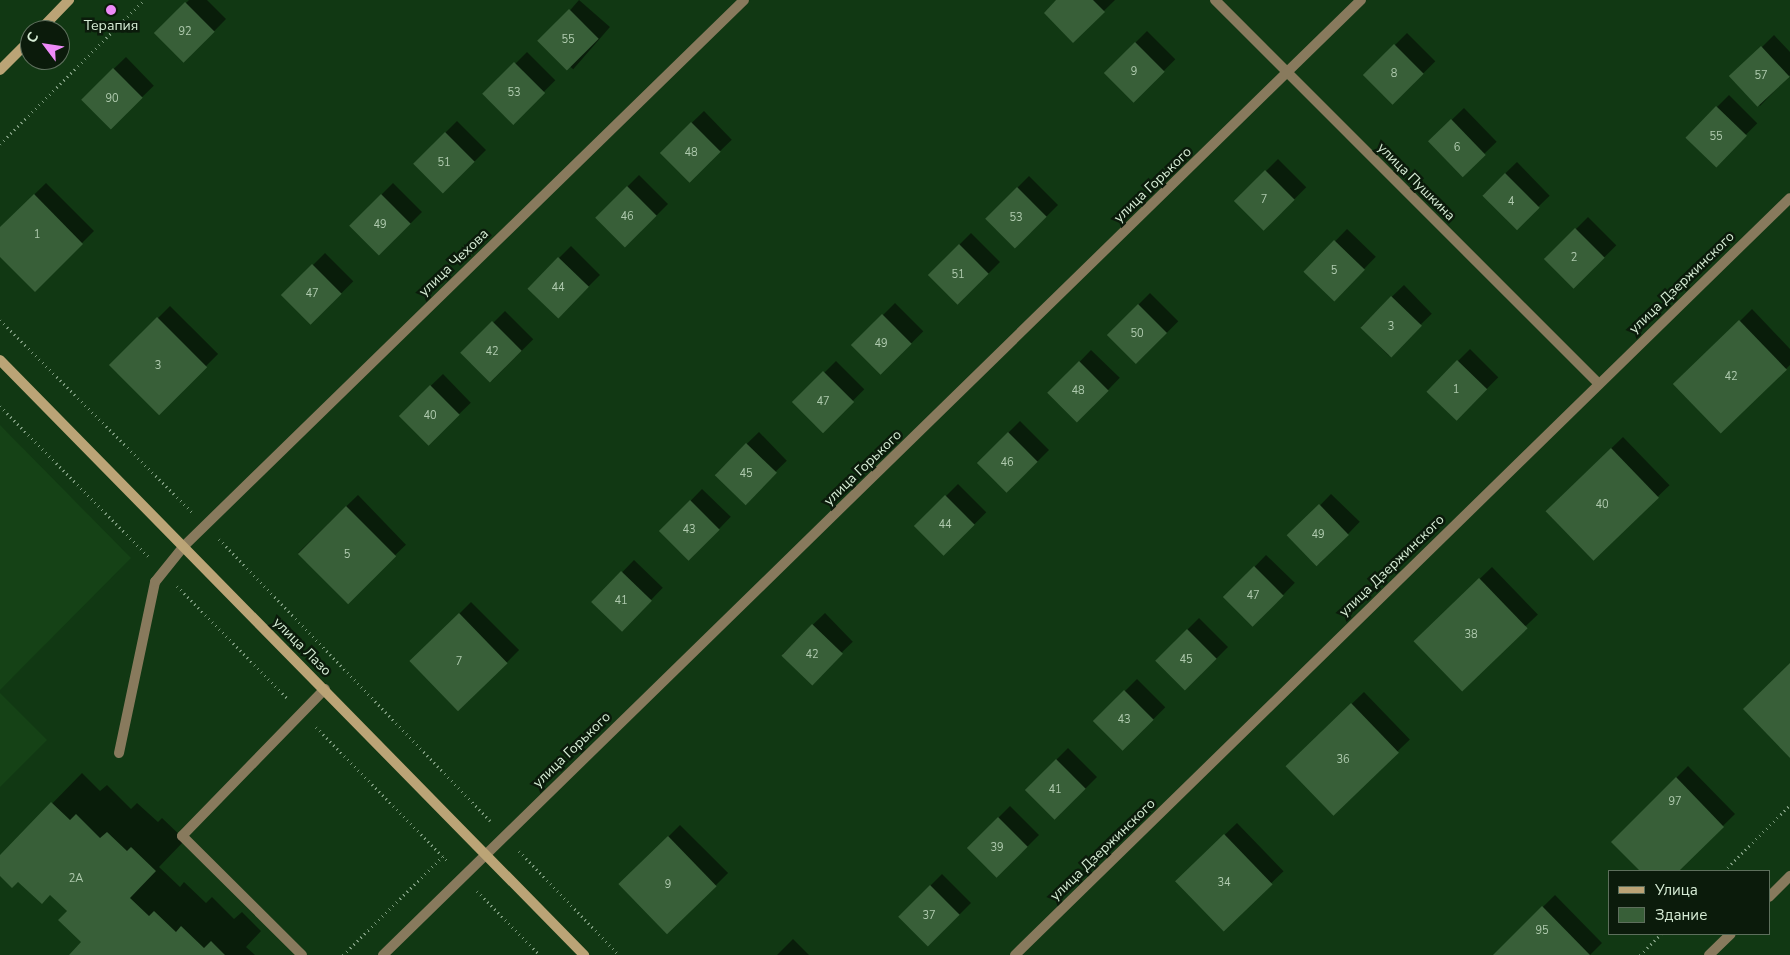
<!DOCTYPE html>
<meta charset="utf-8">
<style>
body{margin:0}
#map{position:relative;width:1790px;height:955px;overflow:hidden;background:#113813;font-family:"Nunito Sans",sans-serif}
div>[style]{position:absolute}
.built>*{inset:0;background:#154216}
.shadow>*{inset:0;background:#0007;transform-origin:0 0}
.building>*{inset:0;background:#385f38;transform-origin:0 0}
.path>*{height:3px;margin-top:-1.5px;transform-origin:0;background:repeating-linear-gradient(90deg,#7d9b7e 0 1px,transparent 0 5px)}
.lane>*{height:10px;margin:-5px;padding:0 5px;transform-origin:5px;border-radius:5px;background:#887a5d}
.street>*{height:10px;margin:-5px;padding:0 5px;transform-origin:5px;border-radius:5px;background:#887a5d}
.secondary>*{height:10px;margin:-5px;padding:0 5px;transform-origin:5px;border-radius:5px;background:#bba476}
.dots>*{width:14px;height:14px;translate:-50% -50%;box-sizing:border-box;border:2px solid #0b1b0b;border-radius:50%}
span{translate:-50% -50%;white-space:nowrap;text-align:center;line-height:1.15;-webkit-text-stroke:5px #0b1b0b;paint-order:stroke}
.number-label{font-size:11px;color:#afcaae}
.number-label span{-webkit-text-stroke-width:0}
.poi-label{font-size:14px;color:#d7edd6}
.street-label{font-size:14px;color:#d7edd6}
.legend{position:absolute;left:1608px;top:870px;width:162px;height:65px;box-sizing:border-box;background:#0b1b0b;border:1px solid #5d6f5c;margin:0;padding:6px 9px;list-style:none;font-size:15px;color:#d7edd6}
.legend li{display:flex;align-items:center;gap:10px;height:25px}
.legend b{width:25px;border:1px solid #5d6f5c}
.north{position:absolute;left:20px;top:20px;width:50px;height:50px;box-sizing:border-box;background:#0b1b0b;border:1px solid #5d6f5c;border-radius:50%;rotate:301deg;font-size:14px;font-weight:700;line-height:20px;text-align:center;color:#d7edd6}
.north::after{content:'';display:block;margin:auto;width:18px;height:22px;background:#ee8bf8;clip-path:polygon(50% 0,100% 100%,50% 72%,0 100%)}
</style>
<div id="map">
<div class="built">
<i style="clip-path:polygon(0 425px,131px 558px,0 690px)"></i>
<i style="clip-path:polygon(0 693px,47px 740px,0 787px)"></i>
</div>
<div class="shadow">
<i style="clip-path:polygon(189px 0,207px 0,226px 19px,184px 62px,156px 33px)"></i>
<i style="left:579px;top:0;width:41px;height:56px;rotate:41deg"></i>
<i style="clip-path:polygon(1058px 0,1115px 0,1073px 41px)"></i>
<i style="left:1147px;top:31px;width:40px;height:59px;rotate:45deg"></i>
<i style="left:1407px;top:33px;width:40px;height:59px;rotate:45deg"></i>
<i style="clip-path:polygon(1774px 35px,1790px 52px,1790px 75px,1760px 106px,1732px 77px)"></i>
<i style="left:527px;top:52px;width:40px;height:59px;rotate:45deg"></i>
<i style="left:126px;top:57px;width:40px;height:60px;rotate:46deg"></i>
<i style="left:1729px;top:95px;width:40px;height:59px;rotate:45deg"></i>
<i style="left:1464px;top:108px;width:47px;height:47px;rotate:46deg"></i>
<i style="left:704px;top:111px;width:40px;height:59px;rotate:46deg"></i>
<i style="left:457px;top:121px;width:41px;height:60px;rotate:45deg"></i>
<i style="left:1278px;top:159px;width:40px;height:60px;rotate:45deg"></i>
<i style="left:1517px;top:162px;width:47px;height:47px;rotate:46deg"></i>
<i style="left:639px;top:175px;width:41px;height:59px;rotate:45deg"></i>
<i style="left:1029px;top:176px;width:41px;height:60px;rotate:45deg"></i>
<i style="clip-path:polygon(46px 183px,94px 231px,35px 290px,0 255px,0 228px)"></i>
<i style="left:393px;top:183px;width:41px;height:59px;rotate:45deg"></i>
<i style="left:1588px;top:217px;width:40px;height:59px;rotate:45deg"></i>
<i style="left:1347px;top:229px;width:40px;height:59px;rotate:44deg"></i>
<i style="left:971px;top:233px;width:41px;height:59px;rotate:45deg"></i>
<i style="left:571px;top:246px;width:41px;height:59px;rotate:45deg"></i>
<i style="left:325px;top:253px;width:40px;height:59px;rotate:45deg"></i>
<i style="left:1404px;top:285px;width:40px;height:60px;rotate:46deg"></i>
<i style="left:1150px;top:293px;width:40px;height:59px;rotate:45deg"></i>
<i style="left:895px;top:303px;width:40px;height:60px;rotate:45deg"></i>
<i style="left:170px;top:306px;width:68px;height:83px;rotate:45deg"></i>
<i style="clip-path:polygon(1752px 309px,1790px 349px,1790px 365px,1722px 432px,1676px 385px)"></i>
<i style="left:505px;top:311px;width:40px;height:59px;rotate:45deg"></i>
<i style="left:1470px;top:349px;width:40px;height:59px;rotate:45deg"></i>
<i style="left:1091px;top:350px;width:40px;height:59px;rotate:44deg"></i>
<i style="left:836px;top:361px;width:40px;height:59px;rotate:45deg"></i>
<i style="left:443px;top:374px;width:40px;height:59px;rotate:46deg"></i>
<i style="left:1020px;top:421px;width:41px;height:59px;rotate:45deg"></i>
<i style="left:759px;top:432px;width:40px;height:60px;rotate:46deg"></i>
<i style="left:1623px;top:437px;width:67px;height:107px;rotate:46deg"></i>
<i style="left:958px;top:484px;width:40px;height:59px;rotate:45deg"></i>
<i style="left:702px;top:489px;width:40px;height:59px;rotate:44deg"></i>
<i style="left:1331px;top:494px;width:40px;height:59px;rotate:44deg"></i>
<i style="left:358px;top:495px;width:69px;height:83px;rotate:46deg"></i>
<i style="left:1266px;top:555px;width:40px;height:59px;rotate:44deg"></i>
<i style="left:634px;top:560px;width:40px;height:59px;rotate:44deg"></i>
<i style="left:1492px;top:567px;width:66px;height:107px;rotate:46deg"></i>
<i style="left:471px;top:602px;width:68px;height:83px;rotate:45deg"></i>
<i style="left:825px;top:613px;width:40px;height:59px;rotate:46deg"></i>
<i style="left:1199px;top:618px;width:41px;height:59px;rotate:45deg"></i>
<i style="left:1137px;top:679px;width:40px;height:59px;rotate:45deg"></i>
<i style="left:1364px;top:692px;width:66px;height:107px;rotate:46deg"></i>
<i style="left:1068px;top:748px;width:41px;height:59px;rotate:45deg"></i>
<i style="clip-path:polygon(1688px 766px,1735px 814px,1677px 871px,1641px 871px,1612px 842px)"></i>
<i style="clip-path:polygon(82px 773px,100px 791px,107px 785px,131px 809px,137px 803px,158px 822px,162px 818px,185px 840px,159px 867px,180px 887px,184px 882px,206px 903px,212px 897px,234px 919px,242px 912px,261px 931px,246px 947px,255px 955px,71px 955px,83px 942px,68px 911px,50px 893px,0 874px,0 857px)"></i>
<i style="left:1010px;top:806px;width:41px;height:59px;rotate:45deg"></i>
<i style="left:1237px;top:823px;width:67px;height:84px;rotate:46deg"></i>
<i style="left:680px;top:825px;width:68px;height:83px;rotate:45deg"></i>
<i style="left:942px;top:874px;width:41px;height:59px;rotate:45deg"></i>
<i style="clip-path:polygon(1555px 895px,1602px 943px,1590px 955px,1494px 955px)"></i>
<i style="clip-path:polygon(793px 939px,809px 955px,777px 955px)"></i>
</div>
<div class="building">
<i style="clip-path:polygon(1056px 0,1093px 0,1105px 12px,1073px 43px,1044px 13px)"></i>
<i style="left:185px;top:2px;width:42px;height:44px;rotate:45deg"></i>
<i style="left:569px;top:9px;width:42px;height:45px;rotate:45deg"></i>
<i style="left:1135px;top:42px;width:42px;height:44px;rotate:45deg"></i>
<i style="left:1394px;top:44px;width:42px;height:44px;rotate:45deg"></i>
<i style="left:1761px;top:46px;width:42px;height:44px;rotate:47deg"></i>
<i style="left:514px;top:62px;width:44px;height:45px;rotate:45deg"></i>
<i style="left:113px;top:68px;width:42px;height:45px;rotate:45deg"></i>
<i style="left:1716px;top:106px;width:43px;height:44px;rotate:44deg"></i>
<i style="left:1451px;top:119px;width:50px;height:32px;rotate:46deg"></i>
<i style="left:691px;top:122px;width:42px;height:44px;rotate:45deg"></i>
<i style="left:445px;top:132px;width:42px;height:45px;rotate:45deg"></i>
<i style="left:1265px;top:170px;width:42px;height:44px;rotate:45deg"></i>
<i style="left:1505px;top:173px;width:49px;height:32px;rotate:45deg"></i>
<i style="left:627px;top:186px;width:42px;height:45px;rotate:45deg"></i>
<i style="left:1017px;top:187px;width:42px;height:45px;rotate:45deg"></i>
<i style="clip-path:polygon(34px 194px,83px 244px,35px 292px,0 257px,0 227px)"></i>
<i style="left:381px;top:194px;width:42px;height:45px;rotate:45deg"></i>
<i style="left:1575px;top:228px;width:42px;height:44px;rotate:45deg"></i>
<i style="left:1334px;top:240px;width:43px;height:44px;rotate:44deg"></i>
<i style="left:959px;top:244px;width:42px;height:44px;rotate:45deg"></i>
<i style="left:558px;top:257px;width:43px;height:44px;rotate:44deg"></i>
<i style="left:312px;top:264px;width:42px;height:44px;rotate:45deg"></i>
<i style="left:1391px;top:296px;width:43px;height:44px;rotate:44deg"></i>
<i style="left:1138px;top:304px;width:41px;height:44px;rotate:45deg"></i>
<i style="left:882px;top:314px;width:42px;height:44px;rotate:45deg"></i>
<i style="left:157px;top:317px;width:71px;height:68px;rotate:45deg"></i>
<i style="left:1739px;top:320px;width:69px;height:92px;rotate:46deg"></i>
<i style="left:492px;top:321px;width:42px;height:45px;rotate:45deg"></i>
<i style="left:1457px;top:360px;width:42px;height:44px;rotate:44deg"></i>
<i style="left:1079px;top:361px;width:42px;height:45px;rotate:45deg"></i>
<i style="left:823px;top:371px;width:44px;height:44px;rotate:45deg"></i>
<i style="left:430px;top:385px;width:42px;height:44px;rotate:45deg"></i>
<i style="left:1008px;top:432px;width:42px;height:44px;rotate:45deg"></i>
<i style="left:746px;top:443px;width:43px;height:45px;rotate:44deg"></i>
<i style="left:1611px;top:448px;width:69px;height:91px;rotate:46deg"></i>
<i style="left:945px;top:495px;width:42px;height:44px;rotate:45deg"></i>
<i style="left:690px;top:500px;width:42px;height:44px;rotate:45deg"></i>
<i style="left:1319px;top:504px;width:43px;height:45px;rotate:46deg"></i>
<i style="left:346px;top:506px;width:71px;height:68px;rotate:45deg"></i>
<i style="left:1254px;top:566px;width:42px;height:44px;rotate:45deg"></i>
<i style="left:621px;top:571px;width:43px;height:43px;rotate:44deg"></i>
<i style="left:1479px;top:578px;width:70px;height:91px;rotate:46deg"></i>
<i style="left:459px;top:613px;width:70px;height:69px;rotate:46deg"></i>
<i style="left:812px;top:624px;width:43px;height:44px;rotate:44deg"></i>
<i style="left:1187px;top:629px;width:42px;height:45px;rotate:45deg"></i>
<i style="clip-path:polygon(1790px 663px,1790px 758px,1743px 709px)"></i>
<i style="left:1124px;top:690px;width:42px;height:44px;rotate:45deg"></i>
<i style="left:1351px;top:703px;width:69px;height:91px;rotate:46deg"></i>
<i style="left:1056px;top:759px;width:42px;height:44px;rotate:45deg"></i>
<i style="clip-path:polygon(1676px 777px,1724px 827px,1679px 871px,1640px 871px,1611px 842px)"></i>
<i style="clip-path:polygon(51px 802px,70px 820px,76px 814px,100px 838px,107px 832px,127px 851px,131px 847px,156px 871px,130px 898px,149px 916px,154px 911px,176px 932px,181px 926px,204px 948px,211px 941px,225px 955px,69px 955px,81px 942px,58px 920px,67px 911px,50px 895px,42px 904px,18px 882px,12px 888px,0 876px,0 855px)"></i>
<i style="left:998px;top:817px;width:42px;height:44px;rotate:45deg"></i>
<i style="left:1224px;top:834px;width:70px;height:68px;rotate:46deg"></i>
<i style="left:668px;top:836px;width:70px;height:69px;rotate:46deg"></i>
<i style="left:930px;top:885px;width:42px;height:45px;rotate:45deg"></i>
<i style="clip-path:polygon(1542px 906px,1590px 955px,1493px 955px)"></i>
</div>
<div class="path">
<i style="left:0;top:144px;width:204px;rotate:-45deg"></i>
<i style="left:0;top:320px;width:272px;rotate:45deg"></i>
<i style="left:0;top:406px;width:212px;rotate:45.4deg"></i>
<i style="left:219px;top:539px;width:391px;rotate:46.1deg"></i>
<i style="left:177px;top:586px;width:157px;rotate:45.5deg"></i>
<i style="left:316px;top:727px;width:189px;rotate:45.6deg"></i>
<i style="left:519px;top:851px;width:144px;rotate:46.1deg"></i>
<i style="left:1724px;top:871px;width:93px;rotate:-45deg"></i>
<i style="left:477px;top:891px;width:90px;rotate:45.5deg"></i>
<i style="left:343px;top:955px;width:141px;rotate:-44.7deg"></i>
<i style="left:1640px;top:955px;width:30px;rotate:-45deg"></i>
</div>
<div class="lane">
<i style="left:119px;top:753px;width:175px;rotate:-78.1deg"></i>
<i style="left:155px;top:582px;width:46px;rotate:-51.1deg"></i>
<i style="left:302px;top:955px;width:169px;rotate:-135.2deg"></i>
<i style="left:182px;top:836px;width:205px;rotate:-45.8deg"></i>
</div>
<div class="street">
<i style="left:1215px;top:0;width:542px;rotate:45deg"></i>
<i style="left:184px;top:546px;width:782px;rotate:-44.27deg"></i>
<i style="left:1769px;top:897px;width:30px;rotate:-45deg"></i>
<i style="left:383px;top:955px;width:1367px;rotate:-44.32deg"></i>
<i style="left:1015px;top:955px;width:1083px;rotate:-44.33deg"></i>
<i style="left:1709px;top:955px;width:30px;rotate:-44deg"></i>
</div>
<div class="secondary">
<i style="left:40px;top:30px;width:42px;rotate:-46deg"></i>
<i style="left:0;top:70px;width:42px;rotate:-45deg"></i>
<i style="left:0;top:360px;width:834px;rotate:45.53deg"></i>
</div>
<div class="dots">
<i style="left:111px;top:10px;background:#ee8bf8"></i>
</div>
<div class="number-label">
<span style="left:185px;top:32px">92</span>
<span style="left:568px;top:40px">55</span>
<span style="left:1134px;top:72px">9</span>
<span style="left:1394px;top:74px">8</span>
<span style="left:1761px;top:76px">57</span>
<span style="left:514px;top:93px">53</span>
<span style="left:112px;top:99px">90</span>
<span style="left:1716px;top:137px">55</span>
<span style="left:1457px;top:148px">6</span>
<span style="left:691px;top:153px">48</span>
<span style="left:444px;top:163px">51</span>
<span style="left:1264px;top:200px">7</span>
<span style="left:1511px;top:202px">4</span>
<span style="left:627px;top:217px">46</span>
<span style="left:1016px;top:218px">53</span>
<span style="left:380px;top:225px">49</span>
<span style="left:37px;top:235px">1</span>
<span style="left:1574px;top:258px">2</span>
<span style="left:1334px;top:271px">5</span>
<span style="left:958px;top:275px">51</span>
<span style="left:558px;top:288px">44</span>
<span style="left:312px;top:294px">47</span>
<span style="left:1391px;top:327px">3</span>
<span style="left:1137px;top:334px">50</span>
<span style="left:881px;top:344px">49</span>
<span style="left:492px;top:352px">42</span>
<span style="left:158px;top:366px">3</span>
<span style="left:1731px;top:377px">42</span>
<span style="left:1456px;top:390px">1</span>
<span style="left:1078px;top:391px">48</span>
<span style="left:823px;top:402px">47</span>
<span style="left:430px;top:416px">40</span>
<span style="left:1007px;top:463px">46</span>
<span style="left:746px;top:474px">45</span>
<span style="left:1602px;top:505px">40</span>
<span style="left:945px;top:525px">44</span>
<span style="left:689px;top:530px">43</span>
<span style="left:1318px;top:535px">49</span>
<span style="left:347px;top:555px">5</span>
<span style="left:1253px;top:596px">47</span>
<span style="left:621px;top:601px">41</span>
<span style="left:1471px;top:635px">38</span>
<span style="left:812px;top:655px">42</span>
<span style="left:1186px;top:660px">45</span>
<span style="left:459px;top:662px">7</span>
<span style="left:1124px;top:720px">43</span>
<span style="left:1343px;top:760px">36</span>
<span style="left:1055px;top:790px">41</span>
<span style="left:1675px;top:802px">97</span>
<span style="left:997px;top:848px">39</span>
<span style="left:76px;top:879px">2А</span>
<span style="left:1224px;top:883px">34</span>
<span style="left:668px;top:885px">9</span>
<span style="left:929px;top:916px">37</span>
<span style="left:1542px;top:931px">95</span>
</div>
<div class="poi-label">
<span style="left:111px;top:26px">Терапия</span>
</div>
<div class="street-label">
<span style="left:1416px;top:182px;rotate:45deg">улица Пушкина</span>
<span style="left:1153px;top:185px;rotate:-44deg">улица Горького</span>
<span style="left:454px;top:263px;rotate:-44deg">улица Чехова</span>
<span style="left:1682px;top:283px;rotate:-44deg">улица Дзержинского</span>
<span style="left:863px;top:468px;rotate:-44deg">улица Горького</span>
<span style="left:1392px;top:566px;rotate:-44deg">улица Дзержинского</span>
<span style="left:302px;top:647px;rotate:45deg">улица Лазо</span>
<span style="left:572px;top:750px;rotate:-44deg">улица Горького</span>
<span style="left:1103px;top:850px;rotate:-44deg">улица Дзержинского</span>
</div>
<ul class="legend">
<li><b style="height:6px;background:#bba476"></b>Улица</li>
<li><b style="height:14px;background:#385f38"></b>Здание</li>
</ul>
<div class="north">С</div>
</div>
